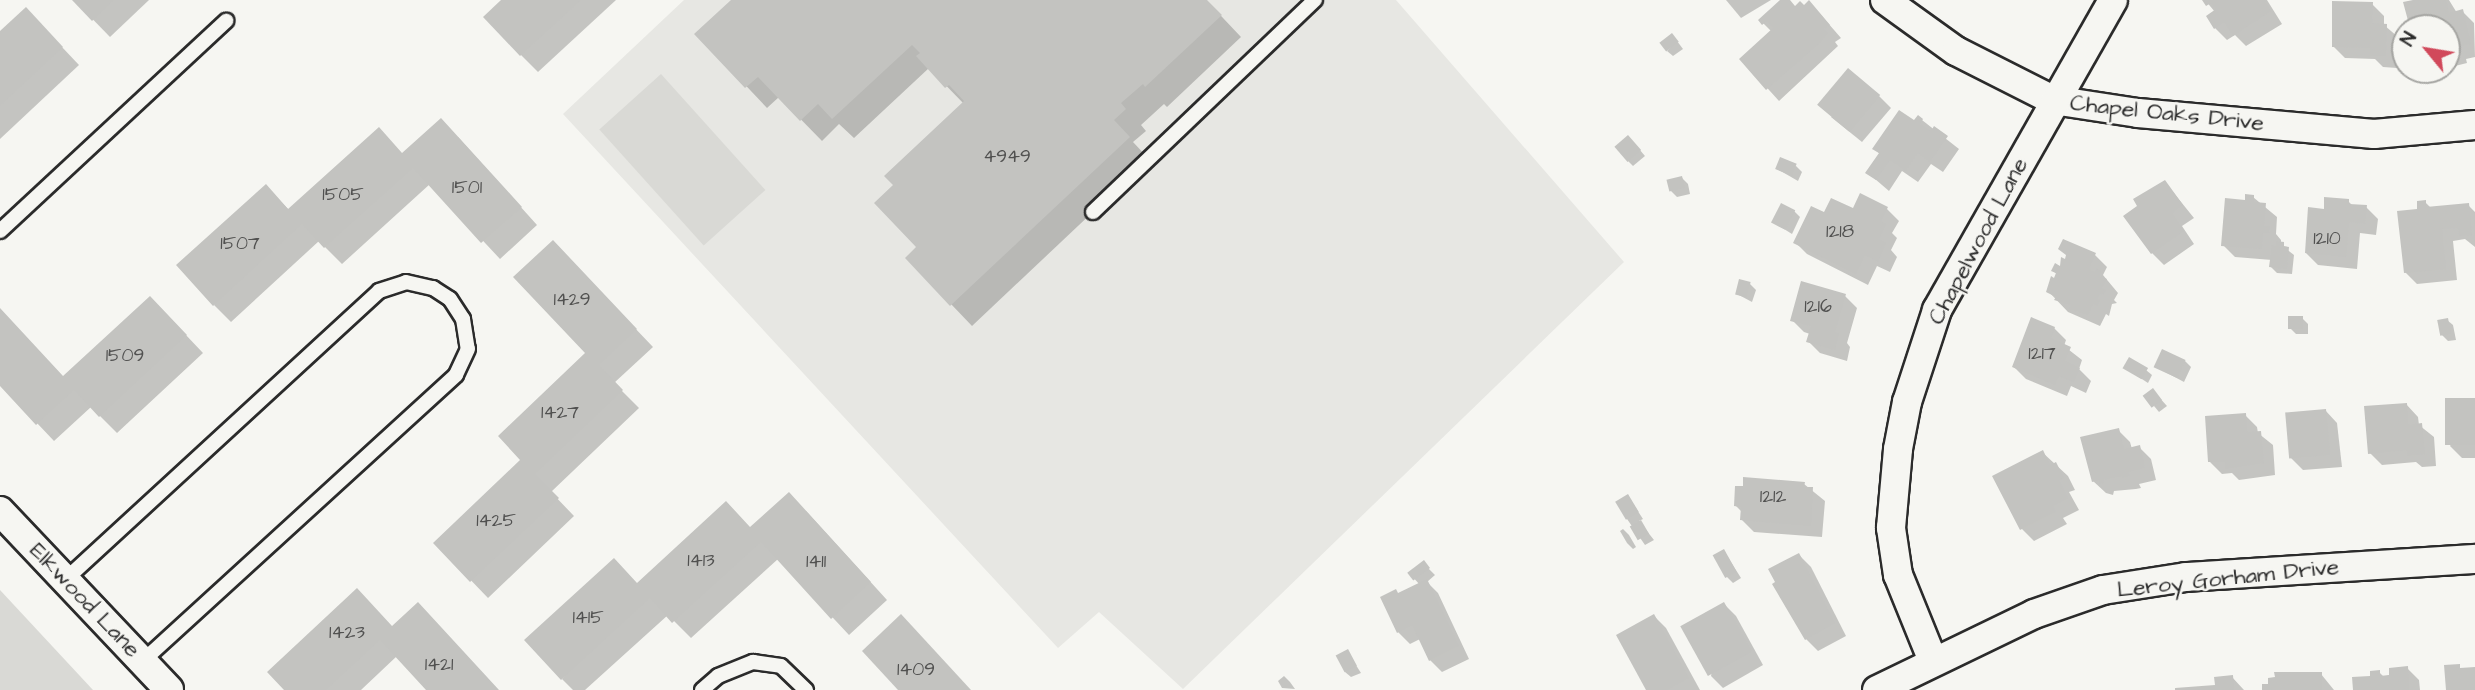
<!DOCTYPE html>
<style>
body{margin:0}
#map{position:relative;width:2475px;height:690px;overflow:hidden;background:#f6f6f2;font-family:"Architects Daughter",sans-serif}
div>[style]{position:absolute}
.built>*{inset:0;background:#e7e7e3}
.green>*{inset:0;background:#d9d9d5;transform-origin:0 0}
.shadow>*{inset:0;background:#0003}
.building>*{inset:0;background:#c3c3c0;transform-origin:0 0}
.roads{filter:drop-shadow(2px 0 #2b2b2b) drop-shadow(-2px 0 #2b2b2b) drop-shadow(0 2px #2b2b2b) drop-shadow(0 -2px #2b2b2b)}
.service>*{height:14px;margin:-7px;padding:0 7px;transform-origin:7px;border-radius:7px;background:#f6f6f2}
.minor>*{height:28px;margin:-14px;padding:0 14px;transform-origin:14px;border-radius:14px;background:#f6f6f2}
span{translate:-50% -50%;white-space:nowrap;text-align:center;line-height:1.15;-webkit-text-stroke:5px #f6f6f2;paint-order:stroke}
.number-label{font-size:19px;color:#515150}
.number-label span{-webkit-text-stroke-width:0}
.street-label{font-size:23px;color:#2b2b2b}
.north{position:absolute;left:2391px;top:14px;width:70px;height:70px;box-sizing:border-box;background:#f6f6f2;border:2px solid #a5a5a2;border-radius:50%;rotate:300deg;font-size:19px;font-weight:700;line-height:28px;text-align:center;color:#2b2b2b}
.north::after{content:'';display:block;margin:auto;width:24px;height:32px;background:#d1495b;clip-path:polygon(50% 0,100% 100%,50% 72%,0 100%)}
</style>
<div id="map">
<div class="built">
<i style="clip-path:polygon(684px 0,1396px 0,1624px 262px,1183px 689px,1099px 612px,1058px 648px,563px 114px)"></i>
</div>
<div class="green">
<i style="left:661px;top:74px;width:156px;height:83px;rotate:48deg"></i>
<i style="clip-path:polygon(0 590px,93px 690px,0 690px)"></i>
</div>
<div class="shadow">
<i style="clip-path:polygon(74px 0,149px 0,110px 37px)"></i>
<i style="clip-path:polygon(504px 0,616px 0,538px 72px,521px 55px)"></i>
<i style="clip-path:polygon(733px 0,1206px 0,1241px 37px,1167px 107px,1164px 104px,1141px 125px,1146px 131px,1133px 142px,1149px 159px,972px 326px,907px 258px,918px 247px,896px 186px,964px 104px,929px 68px,854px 138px,839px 124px,822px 141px,779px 97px,767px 108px,697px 34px)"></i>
<i style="clip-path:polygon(1726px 0,1771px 0,1741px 18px)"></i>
<i style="clip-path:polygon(1783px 0,1788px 0,1795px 8px,1821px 15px,1841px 38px,1835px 42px,1838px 46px,1779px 101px,1741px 59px,1772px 32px,1760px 20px)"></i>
<i style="clip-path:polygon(2205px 0,2267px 0,2282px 24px,2246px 46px,2235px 35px,2227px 40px,2215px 28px,2215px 12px)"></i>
<i style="clip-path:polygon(2420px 0,2449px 0,2457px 13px,2462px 11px,2474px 23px,2475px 57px,2466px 59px,2467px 63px,2447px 68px,2447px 28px,2411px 28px)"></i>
<i style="clip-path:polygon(2372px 4px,2384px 16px,2384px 25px,2398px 37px,2397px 68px,2383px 67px,2375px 59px,2345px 58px,2333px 46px)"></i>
<i style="clip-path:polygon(43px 27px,79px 65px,0 139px,0 34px)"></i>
<i style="clip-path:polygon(1677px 41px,1683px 49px,1673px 56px,1667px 51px)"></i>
<i style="clip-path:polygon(1879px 96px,1891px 108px,1862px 142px,1831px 117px)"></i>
<i style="clip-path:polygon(1922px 120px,1959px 149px,1943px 172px,1931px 164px,1918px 182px,1902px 171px,1889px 191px,1868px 173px,1880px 154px,1874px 149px)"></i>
<i style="clip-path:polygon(458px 137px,537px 225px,500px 259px,430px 184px,342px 264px,319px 241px,231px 322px,214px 305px,266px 186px,289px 210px,403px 154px)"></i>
<i style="clip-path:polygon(1634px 143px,1645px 156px,1633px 166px,1627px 160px)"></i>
<i style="clip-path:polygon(1796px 166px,1802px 172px,1798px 181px,1777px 169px)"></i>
<i style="clip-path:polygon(1682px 178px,1688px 184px,1690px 194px,1677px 197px,1671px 191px)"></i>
<i style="clip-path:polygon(2165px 182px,2194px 218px,2182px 226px,2194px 244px,2164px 265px,2152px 253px)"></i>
<i style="clip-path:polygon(2253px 197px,2277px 217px,2276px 234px,2281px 240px,2281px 245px,2294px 255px,2292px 274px,2277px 273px,2271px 267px,2272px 260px,2235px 257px,2223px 245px,2246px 202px)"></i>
<i style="clip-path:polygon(2348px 201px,2353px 206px,2366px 207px,2378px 219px,2376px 235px,2360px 233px,2357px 269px,2318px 265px,2306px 253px,2325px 211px)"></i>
<i style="clip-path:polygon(2425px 202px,2431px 208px,2468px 205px,2475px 212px,2475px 247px,2465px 239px,2453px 241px,2457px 280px,2417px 284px,2405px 272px,2419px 210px)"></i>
<i style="clip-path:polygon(1887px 209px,1899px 221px,1892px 233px,1897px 238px,1891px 250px,1897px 257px,1890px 272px,1877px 266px,1868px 285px,1807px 254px,1795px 242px,1825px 214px)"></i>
<i style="clip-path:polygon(1794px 211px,1800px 217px,1792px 234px,1773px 222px)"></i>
<i style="clip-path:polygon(2064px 241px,2095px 255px,2107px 267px,2103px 275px,2118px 293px,2114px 300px,2117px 303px,2112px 304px,2109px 316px,2106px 314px,2100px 326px,2068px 312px,2048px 291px,2058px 275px,2053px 271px,2062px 268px,2068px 256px)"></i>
<i style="clip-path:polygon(569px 259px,653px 347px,614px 383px,639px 408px,551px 492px,574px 516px,488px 598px,435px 543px,523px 460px,588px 353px)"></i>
<i style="clip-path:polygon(1750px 284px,1756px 290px,1752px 302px,1737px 294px)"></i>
<i style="clip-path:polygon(1845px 296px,1857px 308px,1847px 343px,1850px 347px,1847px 361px,1820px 353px,1808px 341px,1810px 334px,1804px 332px,1792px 320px)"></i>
<i style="clip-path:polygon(0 310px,64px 378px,167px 315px,203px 353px,117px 433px,91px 407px,54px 441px,0 384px)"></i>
<i style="clip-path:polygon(2302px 318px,2308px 324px,2308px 334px,2296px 334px,2290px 328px)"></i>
<i style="clip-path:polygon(2447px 320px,2453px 325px,2456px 340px,2448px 341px,2442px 335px)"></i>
<i style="clip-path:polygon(2054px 328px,2066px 340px,2064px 346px,2082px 360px,2079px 369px,2091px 381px,2086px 393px,2071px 386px,2067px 396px,2026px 379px,2014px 367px)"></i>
<i style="clip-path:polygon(2185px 361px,2191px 367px,2184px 382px,2156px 367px)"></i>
<i style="clip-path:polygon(2125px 368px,2146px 370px,2152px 375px,2148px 383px)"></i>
<i style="clip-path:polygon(2158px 396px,2167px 406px,2159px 412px,2154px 406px)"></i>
<i style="clip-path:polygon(2475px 400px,2475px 458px,2462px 458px,2450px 446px)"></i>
<i style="clip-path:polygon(2406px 404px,2418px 417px,2419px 425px,2434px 437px,2436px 466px,2422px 467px,2416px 462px,2382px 465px,2370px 453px)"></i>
<i style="clip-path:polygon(2325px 410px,2337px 423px,2342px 467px,2303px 470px,2291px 458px)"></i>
<i style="clip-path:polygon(2245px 415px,2257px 427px,2258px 433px,2273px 445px,2275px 475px,2239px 480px,2232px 473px,2222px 474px,2210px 462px)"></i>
<i style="clip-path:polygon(2118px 430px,2130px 442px,2132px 449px,2139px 447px,2151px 459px,2156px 480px,2139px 484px,2141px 488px,2136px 489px,2114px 491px,2113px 495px,2106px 493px,2093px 481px)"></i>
<i style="clip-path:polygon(2042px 452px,2068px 476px,2075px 490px,2069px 492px,2079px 510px,2063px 518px,2067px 524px,2034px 541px,2022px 529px,1994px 477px)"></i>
<i style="clip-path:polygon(1804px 484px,1825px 501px,1822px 537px,1754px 532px,1742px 520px,1743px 513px,1736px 506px)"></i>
<i style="clip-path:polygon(1628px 496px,1643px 519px,1639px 521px,1654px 540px,1645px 545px,1627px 519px)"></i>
<i style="clip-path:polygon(806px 511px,887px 600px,849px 635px,778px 559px,691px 638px,668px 615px,585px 690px,573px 690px,562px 679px,638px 585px,751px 529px)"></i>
<i style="clip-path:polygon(1623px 529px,1629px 535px,1636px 547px,1633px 549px,1627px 543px,1620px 531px)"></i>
<i style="clip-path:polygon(1724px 551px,1741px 578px,1733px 583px,1727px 577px)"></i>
<i style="clip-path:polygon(1799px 555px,1811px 567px,1846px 636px,1818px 651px,1806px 639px)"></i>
<i style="clip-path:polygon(1423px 563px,1435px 575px,1427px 582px,1438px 593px,1469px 659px,1442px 672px,1430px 660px,1420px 639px,1410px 644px,1398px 632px,1399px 594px,1420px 585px,1410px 574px)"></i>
<i style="clip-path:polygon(1724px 604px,1736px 616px,1763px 665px,1723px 688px,1711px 676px)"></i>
<i style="clip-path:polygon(1654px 616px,1666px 628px,1700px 690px,1648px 690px)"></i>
<i style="clip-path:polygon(392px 628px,498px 690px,429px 690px,397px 656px,361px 690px,286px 690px)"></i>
<i style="clip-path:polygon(1347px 651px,1361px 673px,1351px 677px,1345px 672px)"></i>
<i style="clip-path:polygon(2407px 668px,2419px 680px,2420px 690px,2355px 690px,2379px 672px,2384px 677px)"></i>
<i style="clip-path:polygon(2321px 674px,2334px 690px,2263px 690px)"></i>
<i style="clip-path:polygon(1284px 676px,1290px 682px,1295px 689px,1282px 688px,1278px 681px)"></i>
<i style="clip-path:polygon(2232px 677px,2244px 690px,2177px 690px,2217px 686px)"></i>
</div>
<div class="building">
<i style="clip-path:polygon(72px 0,114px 0,92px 21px)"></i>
<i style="clip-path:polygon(501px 0,581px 0,520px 56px,483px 17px)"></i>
<i style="clip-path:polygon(731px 0,1207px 0,1222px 15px,1145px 87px,1143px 84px,1121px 103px,1126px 109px,1114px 120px,1130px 137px,950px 306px,905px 258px,916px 247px,874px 203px,893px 185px,884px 176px,964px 101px,949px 85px,945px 88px,916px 56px,920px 53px,912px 45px,832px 119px,818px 104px,800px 121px,758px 77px,745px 88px,694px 34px)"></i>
<i style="clip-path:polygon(1780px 0,1790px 0,1795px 6px,1800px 1px,1804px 5px,1809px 0,1830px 25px,1824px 29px,1828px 33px,1820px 43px,1766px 90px,1739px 59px,1773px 28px,1767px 21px,1762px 25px,1758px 20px)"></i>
<i style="clip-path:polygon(2202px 0,2264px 0,2271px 11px,2233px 36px,2224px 22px,2214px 29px,2206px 16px,2216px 9px,2211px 3px,2206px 6px)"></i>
<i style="clip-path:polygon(2413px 0,2446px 0,2449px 13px,2463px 9px,2471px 44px,2455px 47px,2456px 52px,2447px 54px,2447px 28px,2410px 28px,2403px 2px)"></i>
<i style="clip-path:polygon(2332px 1px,2373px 2px,2372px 23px,2387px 24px,2386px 56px,2370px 56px,2370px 48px,2332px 47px)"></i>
<i style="clip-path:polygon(26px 7px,63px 47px,0 106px,0 31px)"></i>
<i style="left:1672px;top:33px;width:11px;height:16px;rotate:52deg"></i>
<i style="left:1848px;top:68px;width:42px;height:48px;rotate:40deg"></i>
<i style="clip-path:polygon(1899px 110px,1914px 120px,1918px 115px,1923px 119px,1920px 124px,1931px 131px,1934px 126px,1948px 136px,1930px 162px,1918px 153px,1906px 171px,1890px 160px,1876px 180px,1865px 173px,1879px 153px,1872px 149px)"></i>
<i style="clip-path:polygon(441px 118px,522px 207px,481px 243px,413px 168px,324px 248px,302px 224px,213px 306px,176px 265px,266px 184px,288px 209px,379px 127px,402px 153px)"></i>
<i style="left:1628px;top:135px;width:20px;height:18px;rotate:49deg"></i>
<i style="left:1780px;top:157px;width:18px;height:13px;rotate:22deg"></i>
<i style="left:1682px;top:176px;width:12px;height:16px;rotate:76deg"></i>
<i style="clip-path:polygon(2165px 180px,2183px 205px,2172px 213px,2184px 231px,2151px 254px,2123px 216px,2137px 206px,2133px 199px)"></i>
<i style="clip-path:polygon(1860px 193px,1888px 207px,1881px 221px,1886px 224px,1879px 239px,1886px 243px,1878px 262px,1865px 255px,1856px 274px,1793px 243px,1811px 206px,1824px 212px,1831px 198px,1853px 208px)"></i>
<i style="clip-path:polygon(2245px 194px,2254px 195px,2254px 202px,2266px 203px,2264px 226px,2270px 226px,2269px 233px,2263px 233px,2262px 249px,2221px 246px,2225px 198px,2245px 200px)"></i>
<i style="clip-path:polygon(2324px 197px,2349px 199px,2349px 204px,2367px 205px,2365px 224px,2349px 222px,2346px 257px,2305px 253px,2308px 207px,2324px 209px)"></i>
<i style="clip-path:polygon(2426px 200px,2426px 207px,2469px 203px,2472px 235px,2459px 236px,2458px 228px,2442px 229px,2446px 269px,2404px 273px,2397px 211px,2417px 209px,2417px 201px)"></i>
<i style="left:1781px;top:203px;width:16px;height:22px;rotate:27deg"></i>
<i style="clip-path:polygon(2063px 239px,2096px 253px,2089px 269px,2095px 272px,2096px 268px,2101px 271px,2099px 276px,2107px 279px,2102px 288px,2106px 290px,2103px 295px,2100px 293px,2097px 299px,2100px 300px,2097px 306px,2093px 304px,2088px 315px,2069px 309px,2071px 305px,2054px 300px,2056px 297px,2046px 292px,2051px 276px,2054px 278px,2056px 273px,2051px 271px,2055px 263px,2060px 266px,2061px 257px,2065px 259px,2066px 255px,2058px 249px)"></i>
<i style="clip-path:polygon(553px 240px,637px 329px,599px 365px,623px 390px,535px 474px,559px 498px,470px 582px,433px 543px,520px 460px,498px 436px,585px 353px,513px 277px)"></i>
<i style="clip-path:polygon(2276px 241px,2284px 242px,2284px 246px,2289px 247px,2287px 269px,2269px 267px,2272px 245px,2276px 246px)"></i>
<i style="left:1739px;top:279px;width:12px;height:16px;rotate:14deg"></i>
<i style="clip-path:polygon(1801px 281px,1846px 294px,1835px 332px,1839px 333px,1835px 350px,1806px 342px,1811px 326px,1790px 321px)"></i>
<i style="clip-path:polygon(150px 296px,187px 335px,99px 417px,74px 390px,36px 425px,0 386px,0 308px,63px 376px)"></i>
<i style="left:2288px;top:316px;width:15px;height:13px"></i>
<i style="clip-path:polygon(2031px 317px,2055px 327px,2051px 338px,2071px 347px,2065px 361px,2080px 368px,2074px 382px,2059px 376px,2055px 385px,2012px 367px)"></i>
<i style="left:2448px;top:318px;width:16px;height:11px;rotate:79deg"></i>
<i style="left:2162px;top:349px;width:26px;height:20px;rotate:25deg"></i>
<i style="left:2129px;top:357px;width:22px;height:13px;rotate:30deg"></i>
<i style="left:2153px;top:388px;width:15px;height:13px;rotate:53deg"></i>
<i style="left:2475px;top:398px;width:47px;height:30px;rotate:90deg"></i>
<i style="clip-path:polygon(2407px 403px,2408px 425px,2422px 423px,2425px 454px,2408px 456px,2407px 450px,2368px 454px,2364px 406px)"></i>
<i style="left:2326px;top:409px;width:46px;height:41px;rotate:85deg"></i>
<i style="clip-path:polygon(2246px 413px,2247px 432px,2261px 431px,2264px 463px,2225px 469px,2225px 462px,2208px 462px,2205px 416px)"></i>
<i style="clip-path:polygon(2119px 428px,2124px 449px,2140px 445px,2145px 468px,2128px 472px,2130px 476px,2122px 478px,2122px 476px,2103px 480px,2104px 483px,2099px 484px,2099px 480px,2092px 482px,2080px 437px)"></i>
<i style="clip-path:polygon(2043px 450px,2050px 465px,2056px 462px,2064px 478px,2059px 480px,2068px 498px,2053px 506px,2056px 512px,2020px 530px,1992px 476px)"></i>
<i style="clip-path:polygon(1743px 477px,1805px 482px,1804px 487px,1813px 487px,1811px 526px,1740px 520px,1741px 507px,1734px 506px,1735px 486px,1743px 486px)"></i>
<i style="clip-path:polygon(789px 492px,871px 582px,831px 619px,761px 542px,672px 623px,650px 598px,561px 680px,524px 640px,614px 558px,637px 583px,726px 501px,750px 527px)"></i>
<i style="left:1628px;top:494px;width:21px;height:15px;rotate:59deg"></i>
<i style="left:1641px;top:520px;width:16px;height:13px;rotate:60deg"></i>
<i style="left:1724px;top:549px;width:26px;height:13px;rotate:61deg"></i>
<i style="clip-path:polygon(1799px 553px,1835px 623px,1805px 640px,1772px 584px,1775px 582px,1768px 569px)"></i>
<i style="left:1424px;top:560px;width:10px;height:21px;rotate:53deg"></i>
<i style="clip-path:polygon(1427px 579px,1459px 646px,1429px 661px,1412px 625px,1397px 633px,1380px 597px,1396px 589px,1398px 593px)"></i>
<i style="clip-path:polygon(357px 588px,392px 626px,418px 602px,499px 690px,426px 690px,380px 640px,326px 690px,284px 690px,267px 672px)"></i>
<i style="left:1724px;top:602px;width:57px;height:50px;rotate:61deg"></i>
<i style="clip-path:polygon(901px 614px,971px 690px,898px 690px,862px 651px)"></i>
<i style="clip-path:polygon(1654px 614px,1689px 678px,1667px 690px,1646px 690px,1616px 635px)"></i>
<i style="left:1348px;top:649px;width:19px;height:14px;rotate:62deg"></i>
<i style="clip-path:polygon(2460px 664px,2460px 668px,2475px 667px,2475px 690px,2446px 690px,2444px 665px)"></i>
<i style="clip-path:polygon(2408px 666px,2409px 690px,2353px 690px,2352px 677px,2370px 676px,2370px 671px,2380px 670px,2380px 676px,2389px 675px,2389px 668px)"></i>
<i style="clip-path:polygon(2274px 672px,2322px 672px,2322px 690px,2262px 690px,2262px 684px,2268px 684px,2268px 678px,2275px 677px)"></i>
<i style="clip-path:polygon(2233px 675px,2234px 690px,2175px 690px,2175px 688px,2215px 685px,2214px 677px)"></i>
</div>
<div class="roads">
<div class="service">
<i style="left:1093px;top:212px;width:307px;rotate:-43.7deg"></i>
<i style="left:0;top:231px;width:309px;rotate:-42.9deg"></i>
<i style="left:66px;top:579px;width:425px;rotate:-42.6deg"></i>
<i style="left:379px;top:291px;width:28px;rotate:-18deg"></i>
<i style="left:406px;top:282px;width:28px;rotate:13deg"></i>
<i style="left:433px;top:288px;width:20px;rotate:33deg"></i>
<i style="left:450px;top:299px;width:24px;rotate:57deg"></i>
<i style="left:463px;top:319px;width:30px;rotate:81deg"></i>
<i style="left:468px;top:349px;width:29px;rotate:115deg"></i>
<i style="left:456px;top:375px;width:424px;rotate:137.6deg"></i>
<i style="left:702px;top:690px;width:21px;rotate:-41deg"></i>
<i style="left:718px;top:676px;width:38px;rotate:-22deg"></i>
<i style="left:753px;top:662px;width:28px;rotate:8deg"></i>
<i style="left:781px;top:666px;width:35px;rotate:44deg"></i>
</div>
<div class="minor">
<i style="left:1885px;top:0;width:87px;rotate:35.7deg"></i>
<i style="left:1956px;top:51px;width:109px;rotate:26.8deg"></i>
<i style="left:2053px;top:100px;width:86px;rotate:8.7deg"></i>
<i style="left:2138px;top:113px;width:237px;rotate:5.1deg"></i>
<i style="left:2374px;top:134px;width:101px;rotate:-5.1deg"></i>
<i style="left:0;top:511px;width:246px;rotate:46.6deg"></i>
<i style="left:1933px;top:661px;width:93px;rotate:-112.1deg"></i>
<i style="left:1898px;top:575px;width:48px;rotate:-98.5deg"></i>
<i style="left:1891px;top:528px;width:79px;rotate:-84.9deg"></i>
<i style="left:1898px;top:449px;width:48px;rotate:-79.2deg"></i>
<i style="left:1907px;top:402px;width:97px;rotate:-71.9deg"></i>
<i style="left:1937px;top:310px;width:356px;rotate:-60.4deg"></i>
<i style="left:1877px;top:690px;width:174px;rotate:-25.8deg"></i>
<i style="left:2034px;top:614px;width:73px;rotate:-19.2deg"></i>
<i style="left:2103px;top:590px;width:84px;rotate:-8.9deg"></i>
<i style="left:2186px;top:577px;width:290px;rotate:-3.6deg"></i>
</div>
</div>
<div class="number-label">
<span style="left:1007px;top:157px">4949</span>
<span style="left:467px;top:188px">1501</span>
<span style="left:343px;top:195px">1505</span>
<span style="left:1840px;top:232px">1218</span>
<span style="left:2327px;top:239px">1210</span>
<span style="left:240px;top:244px">1507</span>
<span style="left:572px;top:300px">1429</span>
<span style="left:1818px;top:307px">1216</span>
<span style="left:2042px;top:354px">1217</span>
<span style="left:125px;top:356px">1509</span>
<span style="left:560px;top:413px">1427</span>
<span style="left:1773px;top:497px">1212</span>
<span style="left:496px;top:521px">1425</span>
<span style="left:701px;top:561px">1413</span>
<span style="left:816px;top:562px">1411</span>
<span style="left:588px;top:618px">1415</span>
<span style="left:347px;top:633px">1423</span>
<span style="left:439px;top:665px">1421</span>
<span style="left:916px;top:670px">1409</span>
</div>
<div class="street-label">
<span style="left:2167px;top:113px;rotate:6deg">Chapel Oaks Drive</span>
<span style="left:1978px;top:241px;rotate:-62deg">Chapelwood Lane</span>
<span style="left:2228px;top:578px;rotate:-6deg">Leroy Gorham Drive</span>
<span style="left:85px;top:600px;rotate:46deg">Elkwood Lane</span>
</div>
<div class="north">N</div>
</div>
